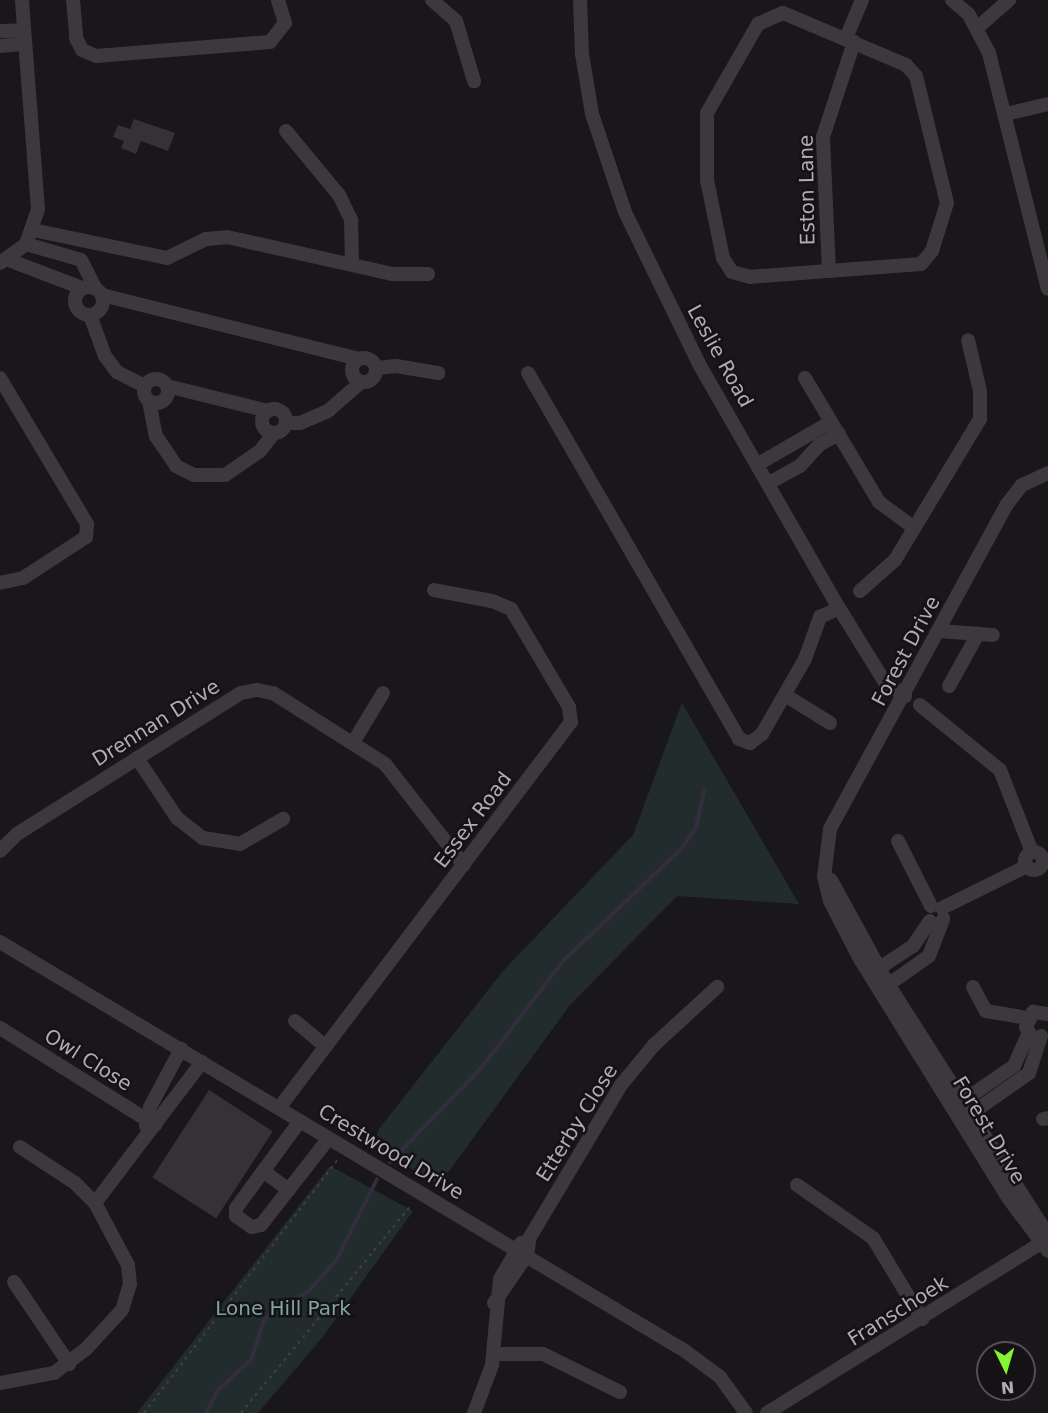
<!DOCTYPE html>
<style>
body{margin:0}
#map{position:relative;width:1048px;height:1413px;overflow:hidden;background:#191719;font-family:"DejaVu Sans",sans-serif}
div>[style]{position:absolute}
.green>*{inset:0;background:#232c2c}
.stream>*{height:4px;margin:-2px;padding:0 2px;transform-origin:2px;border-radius:2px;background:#332d3d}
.building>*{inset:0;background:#353235;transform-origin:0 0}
.path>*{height:2px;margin-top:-1px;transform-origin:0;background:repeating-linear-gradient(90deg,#433e45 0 3px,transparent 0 7.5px)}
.minor>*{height:14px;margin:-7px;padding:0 7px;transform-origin:7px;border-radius:7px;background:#3d383e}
.minor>.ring{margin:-7px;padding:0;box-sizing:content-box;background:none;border:14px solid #3d383e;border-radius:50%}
span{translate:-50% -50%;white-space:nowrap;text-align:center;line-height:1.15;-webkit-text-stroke:5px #141214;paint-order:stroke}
.street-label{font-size:20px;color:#b3a9b9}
.park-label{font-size:20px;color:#80a4a4}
.north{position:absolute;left:976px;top:1341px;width:60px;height:60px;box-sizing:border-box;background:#141214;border:2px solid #544e56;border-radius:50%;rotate:175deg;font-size:16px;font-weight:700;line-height:24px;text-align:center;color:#b3a9b9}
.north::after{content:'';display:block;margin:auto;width:21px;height:27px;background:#84f434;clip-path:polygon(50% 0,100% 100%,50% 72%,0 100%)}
</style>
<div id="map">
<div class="green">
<i style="clip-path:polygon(682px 703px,799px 904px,677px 896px,570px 1005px,439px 1185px,368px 1143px,503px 971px,633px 835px)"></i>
<i style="clip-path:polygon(330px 1166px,413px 1211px,322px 1338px,258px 1413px,137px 1413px)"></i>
</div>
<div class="stream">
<i style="left:390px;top:1162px;width:132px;rotate:-45.9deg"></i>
<i style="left:482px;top:1067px;width:133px;rotate:-52.6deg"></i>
<i style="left:563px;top:961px;width:164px;rotate:-43.5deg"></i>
<i style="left:682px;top:848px;width:25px;rotate:-56deg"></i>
<i style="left:696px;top:827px;width:37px;rotate:-77deg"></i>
<i style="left:206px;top:1413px;width:27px;rotate:-62deg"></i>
<i style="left:219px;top:1389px;width:43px;rotate:-42.2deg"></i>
<i style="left:251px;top:1360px;width:40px;rotate:-72deg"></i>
<i style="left:263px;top:1322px;width:17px;rotate:-50deg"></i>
<i style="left:274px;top:1309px;width:39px;rotate:-27deg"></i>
<i style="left:309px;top:1291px;width:43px;rotate:-48.8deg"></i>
<i style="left:337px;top:1259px;width:89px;rotate:-63.4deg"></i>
</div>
<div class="building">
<i style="clip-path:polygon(134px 119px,175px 133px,168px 151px,141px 141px,136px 154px,121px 148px,124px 141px,113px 137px,118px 125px,130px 129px)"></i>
<i style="left:209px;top:1090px;width:76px;height:104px;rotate:33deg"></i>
</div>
<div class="path">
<i style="left:144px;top:1413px;width:321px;rotate:-52.6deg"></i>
<i style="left:241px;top:1413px;width:270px;rotate:-50.7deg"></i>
</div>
<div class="minor">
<i style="left:73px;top:0;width:38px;rotate:85deg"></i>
<i style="left:76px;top:38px;width:13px;rotate:63deg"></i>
<i style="left:82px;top:50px;width:15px;rotate:23deg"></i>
<i style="left:96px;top:56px;width:175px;rotate:-4.6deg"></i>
<i style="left:270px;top:42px;width:24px;rotate:-52deg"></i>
<i style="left:285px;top:23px;width:24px;rotate:-107deg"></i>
<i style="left:432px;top:0;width:32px;rotate:41deg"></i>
<i style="left:456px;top:21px;width:63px;rotate:73.3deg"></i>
<i style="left:580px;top:0;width:54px;rotate:87.9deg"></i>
<i style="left:582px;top:54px;width:61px;rotate:80.5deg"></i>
<i style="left:592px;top:114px;width:103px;rotate:71.4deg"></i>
<i style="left:625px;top:212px;width:169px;rotate:64deg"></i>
<i style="left:699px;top:364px;width:281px;rotate:60.2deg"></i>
<i style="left:839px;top:608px;width:86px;rotate:58.3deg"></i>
<i style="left:884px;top:681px;width:26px;rotate:36deg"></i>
<i style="left:952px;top:0;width:23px;rotate:41deg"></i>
<i style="left:969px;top:15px;width:43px;rotate:62.2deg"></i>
<i style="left:989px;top:53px;width:243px;rotate:76deg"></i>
<i style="left:783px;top:13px;width:134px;rotate:22.9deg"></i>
<i style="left:906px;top:65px;width:15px;rotate:48deg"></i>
<i style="left:916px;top:76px;width:131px;rotate:76.3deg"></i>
<i style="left:947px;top:203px;width:50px;rotate:107.4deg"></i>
<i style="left:932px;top:251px;width:17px;rotate:130deg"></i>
<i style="left:921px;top:264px;width:171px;rotate:175.7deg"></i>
<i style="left:750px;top:277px;width:19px;rotate:-164deg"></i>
<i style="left:732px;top:272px;width:17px;rotate:-123deg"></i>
<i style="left:723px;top:258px;width:80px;rotate:-101.6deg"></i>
<i style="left:707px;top:180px;width:67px;rotate:-90deg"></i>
<i style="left:707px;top:113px;width:103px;rotate:-60.2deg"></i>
<i style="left:758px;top:24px;width:27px;rotate:-24deg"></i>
<i style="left:977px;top:28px;width:43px;rotate:-41.2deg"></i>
<i style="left:0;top:31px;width:24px;rotate:-2deg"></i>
<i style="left:846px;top:38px;width:41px;rotate:-67.2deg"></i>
<i style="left:0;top:46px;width:25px;rotate:-5deg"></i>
<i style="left:1006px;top:114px;width:43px;rotate:-13.4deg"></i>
<i style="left:286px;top:131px;width:83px;rotate:50.4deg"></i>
<i style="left:339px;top:195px;width:28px;rotate:64deg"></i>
<i style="left:351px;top:220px;width:44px;rotate:88.7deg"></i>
<i style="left:33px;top:230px;width:137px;rotate:11.8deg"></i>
<i style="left:167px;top:258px;width:43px;rotate:-26deg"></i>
<i style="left:206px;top:239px;width:21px;rotate:-5deg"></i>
<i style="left:227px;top:237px;width:169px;rotate:12.6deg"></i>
<i style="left:392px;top:274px;width:36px"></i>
<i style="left:26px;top:244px;width:57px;rotate:16.2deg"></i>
<i style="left:81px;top:260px;width:31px;rotate:63deg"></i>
<i style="left:6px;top:259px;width:81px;rotate:20.9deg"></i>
<i style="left:0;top:263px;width:32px;rotate:-36deg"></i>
<i style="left:26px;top:244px;width:37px;rotate:-71deg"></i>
<i style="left:38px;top:209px;width:210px;rotate:-94.4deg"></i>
<i style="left:829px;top:271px;width:134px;rotate:-92.6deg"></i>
<i style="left:823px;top:137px;width:100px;rotate:-71.9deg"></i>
<i class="ring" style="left:75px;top:287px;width:14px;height:14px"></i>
<i style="left:102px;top:295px;width:264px;rotate:14deg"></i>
<i style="left:90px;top:315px;width:44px;rotate:69.9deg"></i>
<i style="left:105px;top:356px;width:20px;rotate:53deg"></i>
<i style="left:117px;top:372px;width:31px;rotate:27deg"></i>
<i class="ring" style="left:352px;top:358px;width:10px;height:10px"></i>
<i style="left:377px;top:368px;width:19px;rotate:-6deg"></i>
<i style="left:396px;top:366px;width:43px;rotate:9.5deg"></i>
<i style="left:528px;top:373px;width:422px;rotate:60deg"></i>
<i style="left:739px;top:739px;width:12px;rotate:20deg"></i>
<i style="left:750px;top:743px;width:15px;rotate:-37deg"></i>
<i style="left:762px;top:734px;width:86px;rotate:-60.2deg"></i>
<i style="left:805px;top:659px;width:45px;rotate:-70.3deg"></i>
<i style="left:820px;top:617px;width:21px;rotate:-25deg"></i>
<i style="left:0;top:378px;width:170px;rotate:59.2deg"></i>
<i style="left:87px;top:524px;width:13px;rotate:94deg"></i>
<i style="left:86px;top:537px;width:75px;rotate:146.9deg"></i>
<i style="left:23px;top:578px;width:24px;rotate:168deg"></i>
<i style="left:805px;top:378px;width:144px;rotate:59.2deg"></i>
<i style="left:879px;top:502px;width:44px;rotate:36.6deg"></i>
<i class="ring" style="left:144px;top:379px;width:10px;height:10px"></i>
<i style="left:167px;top:386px;width:104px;rotate:13.9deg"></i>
<i style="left:149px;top:401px;width:36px;rotate:79deg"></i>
<i style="left:156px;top:436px;width:36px;rotate:56deg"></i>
<i style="left:176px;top:466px;width:20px;rotate:27deg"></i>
<i style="left:194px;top:475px;width:31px"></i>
<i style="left:225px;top:475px;width:42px;rotate:-34.4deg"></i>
<i style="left:260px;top:451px;width:23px;rotate:-52deg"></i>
<i class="ring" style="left:262px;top:409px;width:10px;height:10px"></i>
<i style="left:286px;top:423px;width:14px"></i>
<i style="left:300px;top:423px;width:30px;rotate:-23deg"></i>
<i style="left:328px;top:411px;width:44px;rotate:-41.3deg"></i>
<i style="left:758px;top:464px;width:84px;rotate:-29.9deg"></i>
<i style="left:1048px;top:473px;width:29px;rotate:155deg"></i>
<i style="left:1022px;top:485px;width:24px;rotate:128deg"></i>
<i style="left:1007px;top:504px;width:370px;rotate:118.6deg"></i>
<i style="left:830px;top:829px;width:48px;rotate:97.1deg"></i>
<i style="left:824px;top:877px;width:25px;rotate:76deg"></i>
<i style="left:830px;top:901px;width:65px;rotate:62.7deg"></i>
<i style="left:860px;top:959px;width:282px;rotate:58.2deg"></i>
<i style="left:1009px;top:1199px;width:65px;rotate:53.1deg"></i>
<i style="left:769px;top:483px;width:35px;rotate:-29deg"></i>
<i style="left:800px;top:466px;width:28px;rotate:-48deg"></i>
<i style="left:819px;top:445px;width:23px;rotate:-29deg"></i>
<i style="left:860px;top:591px;width:47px;rotate:-41.5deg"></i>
<i style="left:895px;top:560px;width:165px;rotate:-58.9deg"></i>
<i style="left:980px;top:419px;width:28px;rotate:-90deg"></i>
<i style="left:980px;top:391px;width:52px;rotate:-103.2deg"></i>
<i style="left:939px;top:631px;width:54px;rotate:4.2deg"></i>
<i style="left:949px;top:686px;width:60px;rotate:-60.9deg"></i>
<i style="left:785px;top:695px;width:53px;rotate:31.9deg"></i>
<i style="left:920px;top:705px;width:103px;rotate:39.1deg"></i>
<i style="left:1000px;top:770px;width:88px;rotate:68.7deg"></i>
<i style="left:354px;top:741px;width:56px;rotate:-58.9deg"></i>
<i style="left:137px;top:758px;width:72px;rotate:56.3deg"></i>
<i style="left:177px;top:818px;width:33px;rotate:38deg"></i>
<i style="left:203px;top:838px;width:37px;rotate:9deg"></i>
<i style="left:240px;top:844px;width:50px;rotate:-30.2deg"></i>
<i style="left:898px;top:841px;width:73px;rotate:63.1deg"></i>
<i style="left:0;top:851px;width:24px;rotate:-45deg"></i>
<i style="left:17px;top:834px;width:265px;rotate:-32.2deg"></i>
<i style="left:241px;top:693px;width:16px;rotate:-11deg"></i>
<i style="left:257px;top:690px;width:16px;rotate:11deg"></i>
<i style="left:273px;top:693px;width:133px;rotate:32.4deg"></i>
<i style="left:385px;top:764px;width:128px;rotate:52deg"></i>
<i class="ring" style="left:1025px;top:852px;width:4px;height:4px"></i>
<i style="left:831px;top:880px;width:119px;rotate:61.3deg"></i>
<i style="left:888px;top:984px;width:298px;rotate:57.5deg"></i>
<i style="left:942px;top:908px;width:95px;rotate:-26.3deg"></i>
<i style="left:0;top:942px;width:798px;rotate:30.84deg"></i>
<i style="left:685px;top:1351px;width:44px;rotate:36.6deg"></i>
<i style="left:720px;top:1377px;width:44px;rotate:54.2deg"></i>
<i style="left:872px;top:973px;width:49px;rotate:-33.4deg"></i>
<i style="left:913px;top:946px;width:30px;rotate:-56deg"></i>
<i style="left:973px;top:987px;width:27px;rotate:62deg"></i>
<i style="left:986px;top:1011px;width:42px;rotate:9.7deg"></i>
<i style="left:882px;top:989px;width:57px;rotate:-35.1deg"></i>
<i style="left:929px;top:956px;width:40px;rotate:-69deg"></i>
<i style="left:295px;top:1021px;width:40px;rotate:40deg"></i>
<i style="left:1026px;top:1027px;width:17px;rotate:-65deg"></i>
<i style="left:1033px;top:1012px;width:15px;rotate:8deg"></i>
<i style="left:0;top:1028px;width:183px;rotate:32deg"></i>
<i style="left:957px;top:1105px;width:69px;rotate:-34.4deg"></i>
<i style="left:1014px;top:1066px;width:37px;rotate:-66deg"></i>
<i style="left:279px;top:1108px;width:484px;rotate:-52.9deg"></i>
<i style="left:571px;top:722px;width:15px;rotate:-98deg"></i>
<i style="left:569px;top:707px;width:114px;rotate:-120.6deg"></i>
<i style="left:511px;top:609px;width:21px;rotate:-157deg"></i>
<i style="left:492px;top:601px;width:59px;rotate:-169.3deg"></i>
<i style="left:965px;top:1118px;width:78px;rotate:-35.1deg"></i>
<i style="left:1029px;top:1073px;width:39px;rotate:-72deg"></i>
<i style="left:1043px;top:1119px;width:5px;rotate:-11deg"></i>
<i style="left:300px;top:1121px;width:108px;rotate:126.3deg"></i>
<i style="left:236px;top:1208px;width:8px;rotate:90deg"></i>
<i style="left:236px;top:1216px;width:19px;rotate:35deg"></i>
<i style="left:252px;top:1227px;width:9px;rotate:-13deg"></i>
<i style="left:261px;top:1225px;width:110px;rotate:-52deg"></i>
<i style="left:146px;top:1126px;width:19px;rotate:-78deg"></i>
<i style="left:150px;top:1107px;width:66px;rotate:-61.9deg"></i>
<i style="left:20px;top:1147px;width:66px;rotate:33.2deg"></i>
<i style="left:75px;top:1183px;width:28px;rotate:45deg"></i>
<i style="left:263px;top:1171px;width:32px;rotate:36deg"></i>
<i style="left:797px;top:1185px;width:93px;rotate:34.9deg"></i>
<i style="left:873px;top:1238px;width:95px;rotate:58.8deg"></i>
<i style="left:14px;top:1282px;width:99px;rotate:56.1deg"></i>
<i style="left:494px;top:1303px;width:58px;rotate:-55.5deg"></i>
<i style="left:527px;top:1255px;width:18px;rotate:-81deg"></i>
<i style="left:530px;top:1237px;width:177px;rotate:-59.1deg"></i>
<i style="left:621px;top:1085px;width:52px;rotate:-50.5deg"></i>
<i style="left:654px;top:1045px;width:86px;rotate:-42.6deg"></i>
<i style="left:494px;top:1354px;width:49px"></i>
<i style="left:543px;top:1354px;width:86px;rotate:26.3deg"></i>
<i style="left:0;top:1383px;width:55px;rotate:-10.5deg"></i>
<i style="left:54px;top:1373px;width:40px;rotate:-37deg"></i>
<i style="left:86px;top:1349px;width:53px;rotate:-47.3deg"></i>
<i style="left:122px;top:1310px;width:27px;rotate:-73deg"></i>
<i style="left:130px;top:1284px;width:19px;rotate:-96deg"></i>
<i style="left:128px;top:1265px;width:70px;rotate:-118deg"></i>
<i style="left:95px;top:1203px;width:177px;rotate:-52.8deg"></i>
<i style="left:474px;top:1413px;width:51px;rotate:-69.4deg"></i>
<i style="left:492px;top:1365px;width:86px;rotate:-84.7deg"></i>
<i style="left:500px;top:1279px;width:42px;rotate:-59.7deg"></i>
<i style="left:767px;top:1413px;width:331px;rotate:-31.8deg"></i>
</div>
<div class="street-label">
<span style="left:807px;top:190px;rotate:-91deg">Eston Lane</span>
<span style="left:720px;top:356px;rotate:61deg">Leslie Road</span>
<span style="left:906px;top:651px;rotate:-62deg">Forest Drive</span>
<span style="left:156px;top:723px;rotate:-32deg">Drennan Drive</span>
<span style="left:473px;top:820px;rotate:-53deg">Essex Road</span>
<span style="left:88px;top:1060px;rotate:32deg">Owl Close</span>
<span style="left:577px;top:1123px;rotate:-58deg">Etterby Close</span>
<span style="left:989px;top:1130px;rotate:59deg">Forest Drive</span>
<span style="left:391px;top:1152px;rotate:31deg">Crestwood Drive</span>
<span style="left:898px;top:1311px;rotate:-32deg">Franschoek</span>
</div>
<div class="park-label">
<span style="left:283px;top:1308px">Lone Hill Park</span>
</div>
<div class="north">N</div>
</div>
